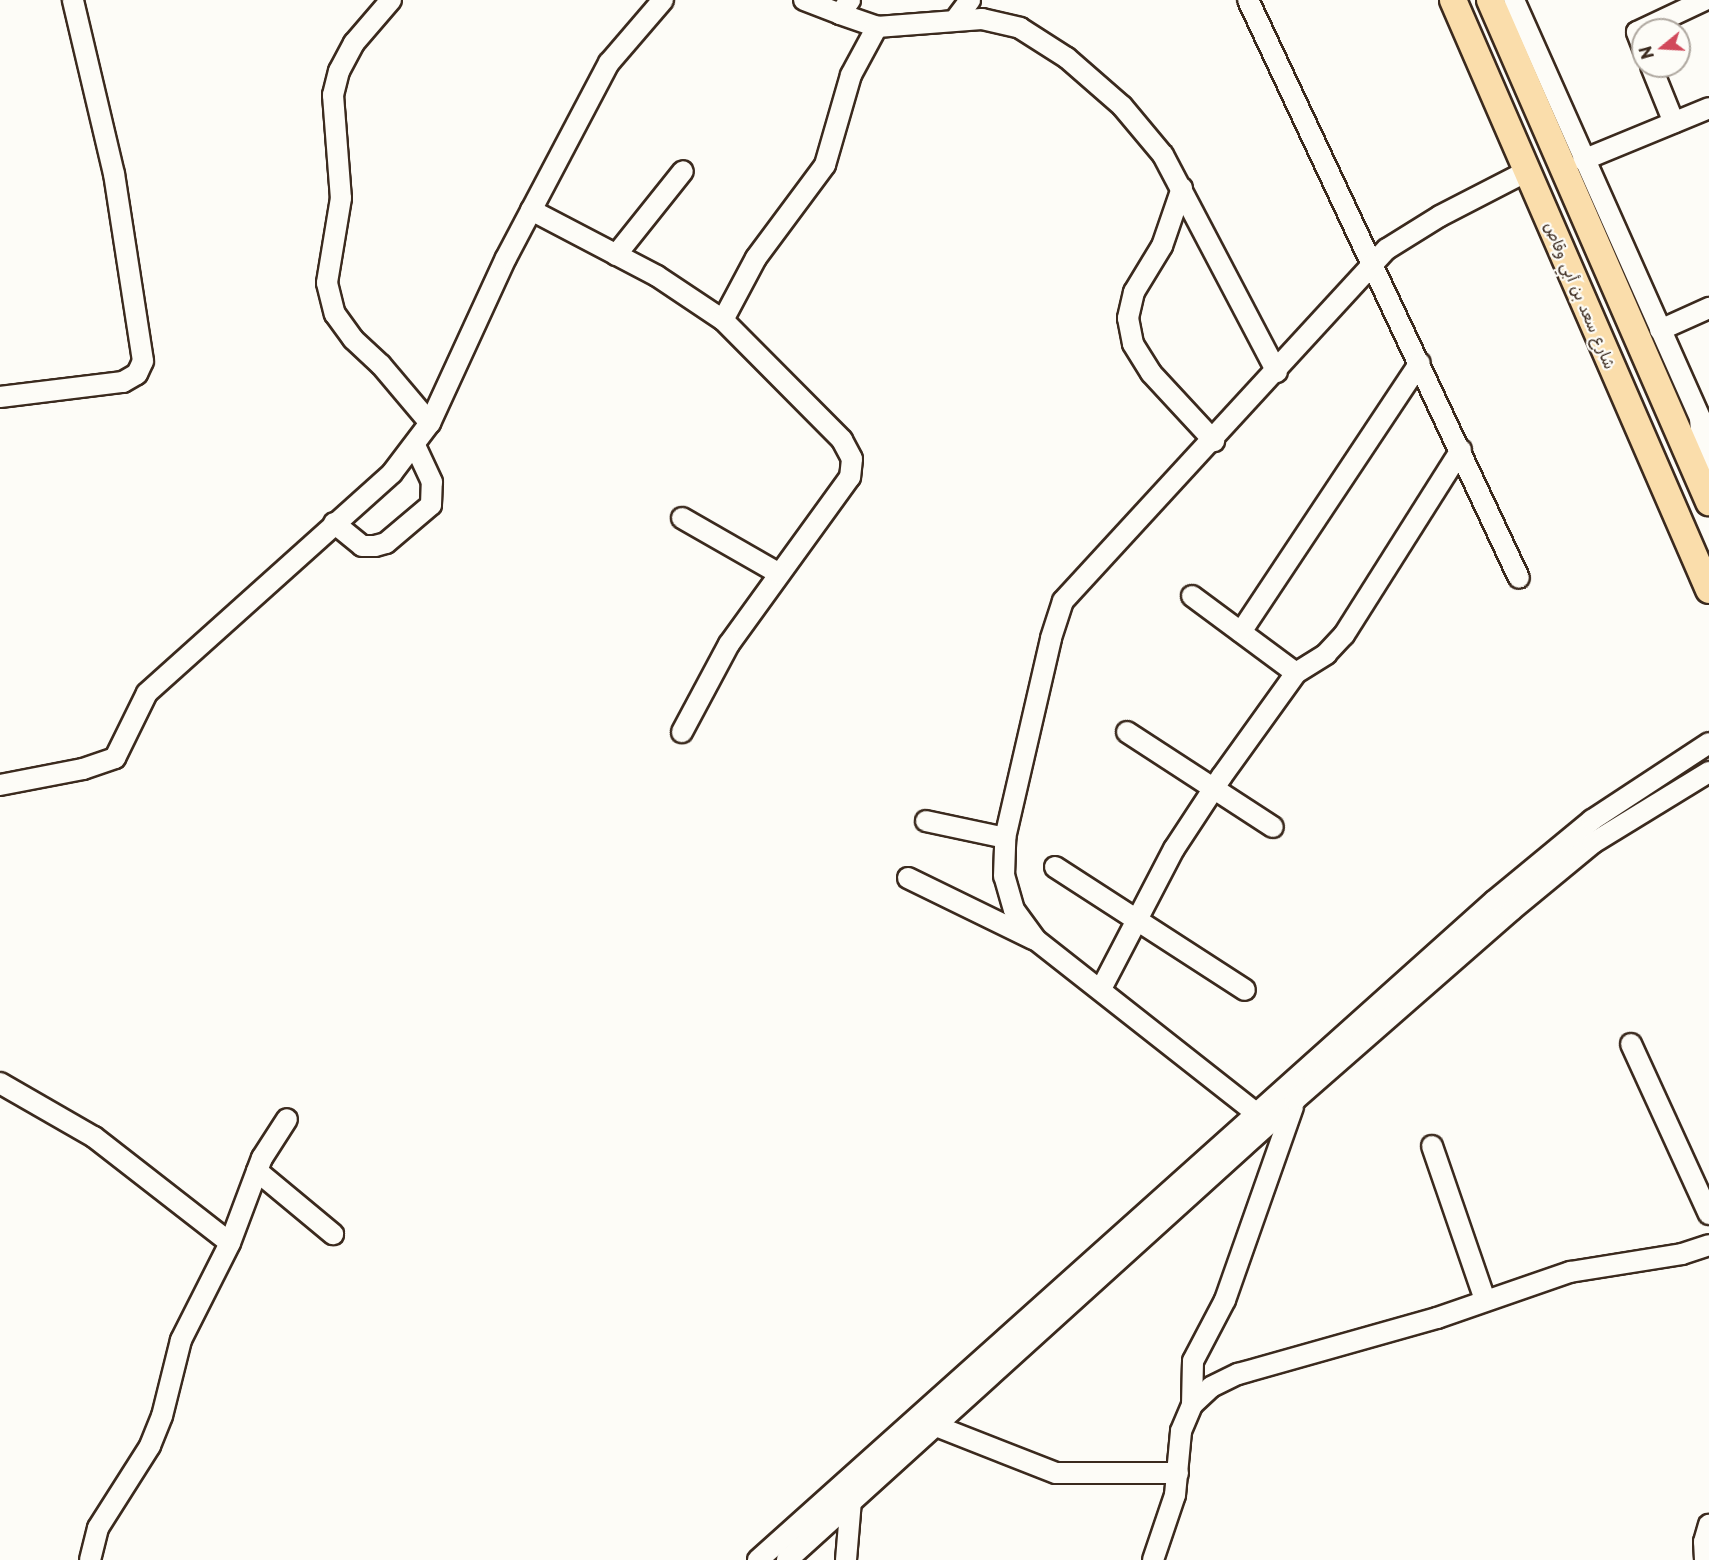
<!DOCTYPE html>
<meta charset="utf-8">
<style>
body{margin:0}
#map{position:relative;width:1709px;height:1560px;overflow:hidden;background:#fdfcf7;font-family:"Playpen Sans","Playpen Sans Arabic",sans-serif}
div>[style]{position:absolute}
.roads{filter:drop-shadow(2px 0 #3b2a1e) drop-shadow(-2px 0 #3b2a1e) drop-shadow(0 2px #3b2a1e) drop-shadow(0 -2px #3b2a1e)}
.minor>*{height:20px;margin:-10px;padding:0 10px;transform-origin:10px;border-radius:10px;background:#fdfcf7}
.major>*{height:26px;margin:-13px;padding:0 13px;transform-origin:13px;border-radius:13px;background:#faddab}
span{translate:-50% -50%;white-space:nowrap;text-align:center;line-height:1.15;-webkit-text-stroke:4.5px #fdfcf7;paint-order:stroke}
.street-label{font-size:16px;color:#3b2a1e}
.north{position:absolute;left:1631px;top:18px;width:60px;height:60px;box-sizing:border-box;background:#fdfcf7;border:2px solid #afa8a0;border-radius:50%;rotate:252deg;font-size:16px;font-weight:700;line-height:24px;text-align:center;color:#3b2a1e}
.north::after{content:'';display:block;margin:auto;width:21px;height:27px;background:#d1495b;clip-path:polygon(50% 0,100% 100%,50% 72%,0 100%)}
</style>
<div id="map">
<div class="roads">
<div class="minor">
<i style="left:391px;top:0;width:57px;rotate:130.7deg"></i>
<i style="left:354px;top:43px;width:32px;rotate:118deg"></i>
<i style="left:339px;top:71px;width:25px;rotate:104deg"></i>
<i style="left:333px;top:95px;width:103px;rotate:85.6deg"></i>
<i style="left:341px;top:198px;width:86px;rotate:99.4deg"></i>
<i style="left:327px;top:283px;width:32px;rotate:76deg"></i>
<i style="left:335px;top:314px;width:31px;rotate:54deg"></i>
<i style="left:353px;top:339px;width:38px;rotate:43deg"></i>
<i style="left:381px;top:365px;width:76px;rotate:49.8deg"></i>
<i style="left:804px;top:0;width:39px;rotate:21deg"></i>
<i style="left:840px;top:14px;width:17px;rotate:-54deg"></i>
<i style="left:1248px;top:0;width:638px;rotate:64.88deg"></i>
<i style="left:1514px;top:0;width:458px;rotate:66deg"></i>
<i style="left:1700px;top:418px;width:65px;rotate:85.6deg"></i>
<i style="left:840px;top:14px;width:39px;rotate:19deg"></i>
<i style="left:877px;top:27px;width:105px;rotate:-4.4deg"></i>
<i style="left:982px;top:19px;width:39px;rotate:13deg"></i>
<i style="left:1020px;top:28px;width:56px;rotate:32.6deg"></i>
<i style="left:1067px;top:58px;width:73px;rotate:41.1deg"></i>
<i style="left:1122px;top:106px;width:64px;rotate:50.1deg"></i>
<i style="left:1163px;top:155px;width:245px;rotate:62.3deg"></i>
<i style="left:955px;top:20px;width:25px;rotate:-53deg"></i>
<i style="left:1643px;top:48px;width:17px;rotate:-111deg"></i>
<i style="left:1637px;top:32px;width:75px;rotate:-25.2deg"></i>
<i style="left:1651px;top:66px;width:61px;rotate:68deg"></i>
<i style="left:1583px;top:160px;width:136px;rotate:-22.4deg"></i>
<i style="left:1182px;top:188px;width:61px;rotate:109deg"></i>
<i style="left:1162px;top:246px;width:54px;rotate:121.3deg"></i>
<i style="left:1134px;top:292px;width:27px;rotate:103deg"></i>
<i style="left:1128px;top:318px;width:26px;rotate:79deg"></i>
<i style="left:1133px;top:344px;width:34px;rotate:58deg"></i>
<i style="left:1151px;top:373px;width:93px;rotate:47.2deg"></i>
<i style="left:531px;top:210px;width:142px;rotate:27.6deg"></i>
<i style="left:657px;top:276px;width:79px;rotate:33.7deg"></i>
<i style="left:723px;top:320px;width:169px;rotate:45.2deg"></i>
<i style="left:842px;top:440px;width:21px;rotate:62deg"></i>
<i style="left:852px;top:459px;width:18px;rotate:96deg"></i>
<i style="left:850px;top:477px;width:206px;rotate:125.9deg"></i>
<i style="left:729px;top:644px;width:100px;rotate:118.1deg"></i>
<i style="left:616px;top:255px;width:107px;rotate:-51.4deg"></i>
<i style="left:723px;top:320px;width:70px;rotate:-62deg"></i>
<i style="left:756px;top:258px;width:116px;rotate:-53.4deg"></i>
<i style="left:825px;top:165px;width:94px;rotate:-73.9deg"></i>
<i style="left:851px;top:75px;width:55px;rotate:-61.6deg"></i>
<i style="left:1660px;top:330px;width:54px;rotate:-24.2deg"></i>
<i style="left:0;top:397px;width:124px;rotate:-7deg"></i>
<i style="left:123px;top:382px;width:16px;rotate:-30deg"></i>
<i style="left:137px;top:374px;width:14px;rotate:-65deg"></i>
<i style="left:143px;top:361px;width:189px;rotate:-98.8deg"></i>
<i style="left:114px;top:174px;width:179px;rotate:-103.3deg"></i>
<i style="left:682px;top:518px;width:111px;rotate:29.8deg"></i>
<i style="left:334px;top:523px;width:36px;rotate:39deg"></i>
<i style="left:362px;top:546px;width:13px"></i>
<i style="left:375px;top:546px;width:11px;rotate:-15deg"></i>
<i style="left:386px;top:543px;width:59px;rotate:-40.2deg"></i>
<i style="left:431px;top:505px;width:23px;rotate:-88deg"></i>
<i style="left:432px;top:482px;width:40px;rotate:-115deg"></i>
<i style="left:1192px;top:596px;width:129px;rotate:36.5deg"></i>
<i style="left:1241px;top:632px;width:323px;rotate:-56.4deg"></i>
<i style="left:1127px;top:732px;width:174px;rotate:33.1deg"></i>
<i style="left:0;top:785px;width:85px;rotate:-10.9deg"></i>
<i style="left:83px;top:769px;width:34px;rotate:-19deg"></i>
<i style="left:115px;top:758px;width:72px;rotate:-63.8deg"></i>
<i style="left:147px;top:693px;width:329px;rotate:-41.9deg"></i>
<i style="left:392px;top:473px;width:63px;rotate:-52.8deg"></i>
<i style="left:430px;top:423px;width:182px;rotate:-65.3deg"></i>
<i style="left:506px;top:258px;width:221px;rotate:-62.2deg"></i>
<i style="left:609px;top:63px;width:83px;rotate:-49.4deg"></i>
<i style="left:926px;top:821px;width:81px;rotate:12.1deg"></i>
<i style="left:1055px;top:867px;width:226px;rotate:32.9deg"></i>
<i style="left:908px;top:878px;width:139px;rotate:26deg"></i>
<i style="left:1101px;top:989px;width:158px;rotate:-62.5deg"></i>
<i style="left:1174px;top:849px;width:87px;rotate:-56.7deg"></i>
<i style="left:1222px;top:776px;width:127px;rotate:-54.3deg"></i>
<i style="left:1296px;top:673px;width:36px;rotate:-32deg"></i>
<i style="left:1326px;top:654px;width:26px;rotate:-47deg"></i>
<i style="left:1344px;top:635px;width:219px;rotate:-57.7deg"></i>
<i style="left:1631px;top:1044px;width:187px;rotate:65.4deg"></i>
<i style="left:0;top:1083px;width:108px;rotate:29.9deg"></i>
<i style="left:94px;top:1137px;width:172px;rotate:37.9deg"></i>
<i style="left:230px;top:1243px;width:109px;rotate:116.8deg"></i>
<i style="left:181px;top:1340px;width:78px;rotate:104deg"></i>
<i style="left:162px;top:1416px;width:32px;rotate:112deg"></i>
<i style="left:150px;top:1446px;width:97px;rotate:122.4deg"></i>
<i style="left:98px;top:1528px;width:33px;rotate:104deg"></i>
<i style="left:1256px;top:1113px;width:280px;rotate:-141.8deg"></i>
<i style="left:1036px;top:940px;width:37px;rotate:-126deg"></i>
<i style="left:1014px;top:910px;width:35px;rotate:-106deg"></i>
<i style="left:1004px;top:876px;width:38px;rotate:-88deg"></i>
<i style="left:1005px;top:838px;width:205px;rotate:-77deg"></i>
<i style="left:1051px;top:638px;width:39px;rotate:-72deg"></i>
<i style="left:1063px;top:601px;width:478px;rotate:-47.4deg"></i>
<i style="left:1387px;top:249px;width:62px;rotate:-31.9deg"></i>
<i style="left:1440px;top:216px;width:98px;rotate:-27.3deg"></i>
<i style="left:1432px;top:1146px;width:163px;rotate:71deg"></i>
<i style="left:257px;top:1171px;width:99px;rotate:39.7deg"></i>
<i style="left:230px;top:1243px;width:91px;rotate:-69.4deg"></i>
<i style="left:262px;top:1158px;width:46px;rotate:-57.3deg"></i>
<i style="left:1192px;top:1405px;width:44px;rotate:-88.7deg"></i>
<i style="left:1193px;top:1361px;width:69px;rotate:-62.3deg"></i>
<i style="left:1225px;top:1300px;width:205px;rotate:-70.6deg"></i>
<i style="left:936px;top:1426px;width:129px;rotate:21.4deg"></i>
<i style="left:1056px;top:1473px;width:122px"></i>
<i style="left:758px;top:1560px;width:989px;rotate:-41.85deg"></i>
<i style="left:1495px;top:900px;width:126px;rotate:-39.5deg"></i>
<i style="left:1592px;top:820px;width:140px;rotate:-33.3deg"></i>
<i style="left:787px;top:1560px;width:685px;rotate:-42.16deg"></i>
<i style="left:1295px;top:1100px;width:288px;rotate:-41.2deg"></i>
<i style="left:1512px;top:910px;width:105px;rotate:-39.6deg"></i>
<i style="left:1593px;top:843px;width:136px;rotate:-31.5deg"></i>
<i style="left:846px;top:1560px;width:60px;rotate:-85.2deg"></i>
<i style="left:1153px;top:1560px;width:69px;rotate:-71.3deg"></i>
<i style="left:1175px;top:1495px;width:64px;rotate:-84.6deg"></i>
<i style="left:1181px;top:1431px;width:28px;rotate:-67deg"></i>
<i style="left:1192px;top:1405px;width:26px;rotate:-43deg"></i>
<i style="left:1211px;top:1387px;width:30px;rotate:-26deg"></i>
<i style="left:1238px;top:1374px;width:207px;rotate:-15.7deg"></i>
<i style="left:1437px;top:1318px;width:141px;rotate:-19.1deg"></i>
<i style="left:1570px;top:1272px;width:113px;rotate:-9.1deg"></i>
<i style="left:1682px;top:1254px;width:28px;rotate:-18deg"></i>
<i style="left:1705px;top:1560px;width:18px;rotate:-93deg"></i>
<i style="left:1704px;top:1542px;width:18px;rotate:-74deg"></i>
</div>
<div class="major">
<i style="left:1453px;top:0;width:643px;rotate:66.54deg"></i>
<i style="left:1490px;top:0;width:548px;rotate:66.43deg"></i>
</div>
</div>
<div class="street-label">
<span style="left:1581px;top:295px;rotate:67deg">شارع سعد بن أبي وقاص</span>
</div>
<div class="north">N</div>
</div>
